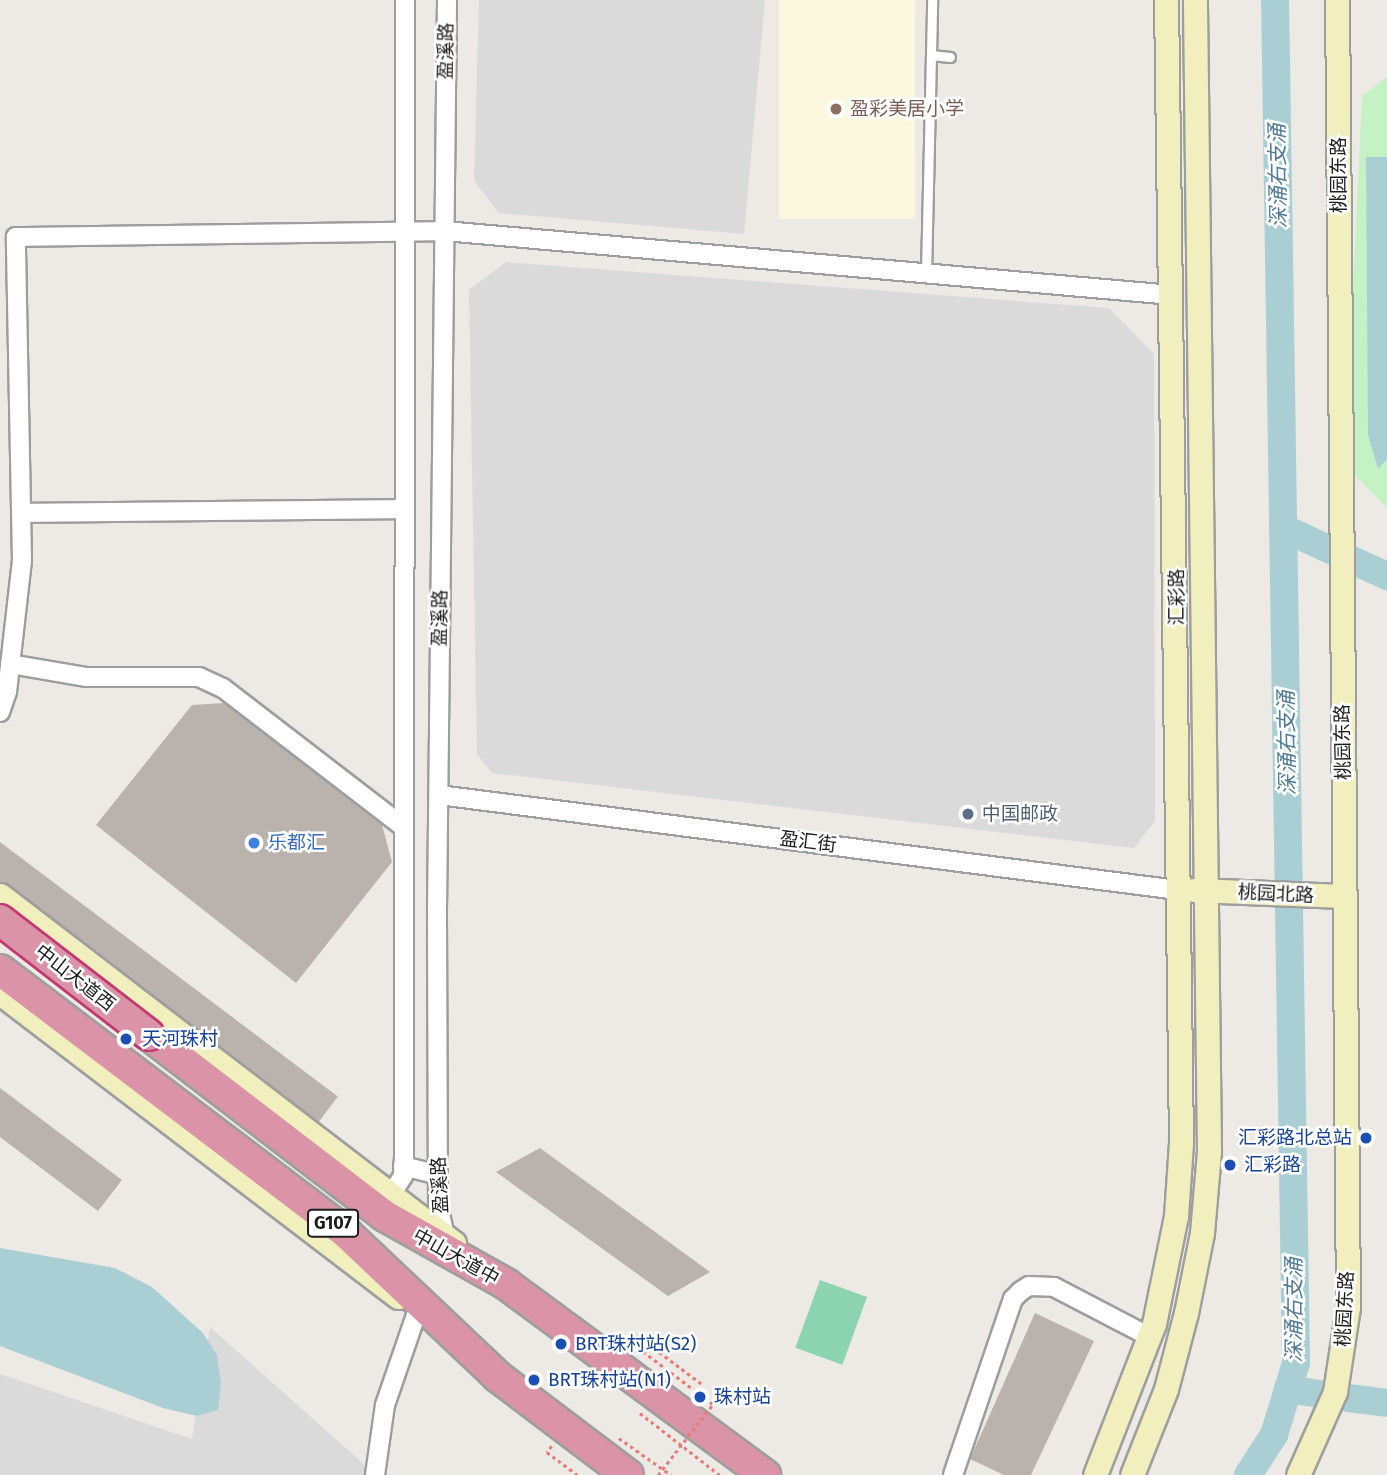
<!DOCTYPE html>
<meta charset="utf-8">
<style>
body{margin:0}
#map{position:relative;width:1387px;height:1475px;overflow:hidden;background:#ede9e4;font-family:"Fira Sans","Noto Sans SC",sans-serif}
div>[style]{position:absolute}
.residential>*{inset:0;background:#dbdada}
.education>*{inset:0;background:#fbf8df;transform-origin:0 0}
.park>*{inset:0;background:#c5f2c5}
.pitch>*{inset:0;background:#8bd3b1;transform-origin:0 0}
.water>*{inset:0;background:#a9cfd5}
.river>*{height:28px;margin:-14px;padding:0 14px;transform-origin:14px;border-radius:14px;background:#a9cfd5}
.building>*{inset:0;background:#b9b2ad;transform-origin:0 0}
.path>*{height:2.5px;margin-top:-1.25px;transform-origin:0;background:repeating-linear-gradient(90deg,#e87b79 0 3.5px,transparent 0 7px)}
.roads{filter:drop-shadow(2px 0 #9e9e9e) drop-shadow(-2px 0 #9e9e9e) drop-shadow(0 2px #9e9e9e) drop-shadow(0 -2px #9e9e9e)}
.lane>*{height:9px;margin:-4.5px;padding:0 4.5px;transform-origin:4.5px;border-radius:4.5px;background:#fff}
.street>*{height:18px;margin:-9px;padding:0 9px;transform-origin:9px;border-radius:9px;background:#fff}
.secondary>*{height:23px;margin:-11.5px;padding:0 11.5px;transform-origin:11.5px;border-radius:11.5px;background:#f1efbd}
.highway>*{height:30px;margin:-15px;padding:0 15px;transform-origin:15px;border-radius:15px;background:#db94a7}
.path-bridge>*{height:2.5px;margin-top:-1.25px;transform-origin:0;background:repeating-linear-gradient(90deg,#e87b79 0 3.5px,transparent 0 7px)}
.bridges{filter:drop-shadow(2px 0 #c23974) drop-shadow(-2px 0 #c23974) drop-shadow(0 2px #c23974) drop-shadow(0 -2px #c23974)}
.highway-bridge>*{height:30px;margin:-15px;padding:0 15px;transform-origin:15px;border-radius:15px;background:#db94a7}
.dots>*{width:19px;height:19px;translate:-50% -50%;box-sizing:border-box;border:4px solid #fff;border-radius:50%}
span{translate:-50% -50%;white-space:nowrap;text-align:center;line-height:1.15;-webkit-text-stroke:5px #fff;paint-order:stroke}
.shield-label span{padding:2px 5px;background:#fff;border:2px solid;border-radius:5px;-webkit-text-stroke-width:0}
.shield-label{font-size:18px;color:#1d1d1d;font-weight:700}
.street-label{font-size:19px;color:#1d1d1d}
.education-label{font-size:19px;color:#785e54}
.left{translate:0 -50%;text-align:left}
.service-label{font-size:19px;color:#4e5e75}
.shop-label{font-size:19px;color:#366cbe}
.transit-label{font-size:19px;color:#164399}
.right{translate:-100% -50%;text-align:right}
.water-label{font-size:21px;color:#527b99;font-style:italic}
</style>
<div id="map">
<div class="residential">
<i style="clip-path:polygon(479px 0,765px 0,744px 234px,499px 213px,474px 181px)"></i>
<i style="clip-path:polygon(506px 262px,1109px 308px,1154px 354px,1155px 821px,1134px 848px,492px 773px,477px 754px,469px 290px)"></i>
<i style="clip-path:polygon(210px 1327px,376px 1475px,0 1475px,0 1374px,192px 1439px)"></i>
</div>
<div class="education">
<i style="left:779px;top:0;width:136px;height:219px"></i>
</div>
<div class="park">
<i style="clip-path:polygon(1387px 77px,1387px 508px,1345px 465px,1362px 96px)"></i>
</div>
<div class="pitch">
<i style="left:820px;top:1280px;width:50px;height:72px;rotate:20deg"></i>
</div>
<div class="water">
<i style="clip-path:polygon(1366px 157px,1387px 157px,1387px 459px,1378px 469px,1368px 435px)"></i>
<i style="clip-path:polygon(0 1248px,115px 1268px,152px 1287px,203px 1333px,217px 1355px,221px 1383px,218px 1410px,197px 1416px,163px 1408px,0 1346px)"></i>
</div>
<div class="river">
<i style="left:1283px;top:528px;width:115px;rotate:24.8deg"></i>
<i style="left:1288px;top:1389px;width:32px;rotate:9deg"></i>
<i style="left:1348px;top:1398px;width:39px;rotate:7deg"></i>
<i style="left:1248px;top:1475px;width:48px;rotate:-57deg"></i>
<i style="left:1274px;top:1435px;width:75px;rotate:-73deg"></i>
<i style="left:1296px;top:1363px;width:1363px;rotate:-90.88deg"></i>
</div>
<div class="building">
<i style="clip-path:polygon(224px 703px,382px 825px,392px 862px,296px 983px,96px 825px,192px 705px)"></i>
<i style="left:0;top:842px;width:423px;height:39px;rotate:37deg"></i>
<i style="clip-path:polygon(0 1088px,122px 1180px,98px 1211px,0 1137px)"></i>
<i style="clip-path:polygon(540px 1148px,710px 1272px,668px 1296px,496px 1172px)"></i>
<i style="clip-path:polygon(1035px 1313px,1094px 1341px,1031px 1475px,1004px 1475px,970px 1459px)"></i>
</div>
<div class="path">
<i style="left:701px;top:1384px;width:80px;rotate:-143.1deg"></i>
<i style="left:637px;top:1336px;width:9px;rotate:126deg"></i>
<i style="left:632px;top:1343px;width:101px;rotate:37deg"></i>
<i style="left:640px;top:1413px;width:101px;rotate:37.8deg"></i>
<i style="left:619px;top:1438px;width:64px;rotate:35.4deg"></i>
<i style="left:552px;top:1446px;width:8px;rotate:130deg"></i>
<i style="left:547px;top:1452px;width:38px;rotate:37deg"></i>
</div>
<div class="roads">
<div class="lane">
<i style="left:931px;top:55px;width:19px;rotate:6deg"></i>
<i style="left:926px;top:274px;width:274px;rotate:-88.7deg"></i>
</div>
<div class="street">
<i style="left:22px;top:513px;width:381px;rotate:-0.6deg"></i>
<i style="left:10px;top:664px;width:78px;rotate:9.6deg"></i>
<i style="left:87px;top:677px;width:112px"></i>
<i style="left:199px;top:677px;width:26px;rotate:25deg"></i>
<i style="left:223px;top:688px;width:226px;rotate:37.6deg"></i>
<i style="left:0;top:712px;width:21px;rotate:-71deg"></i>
<i style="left:7px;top:692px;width:132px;rotate:-83.5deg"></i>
<i style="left:22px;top:561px;width:324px;rotate:-91.1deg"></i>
<i style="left:16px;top:237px;width:428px;rotate:-0.8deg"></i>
<i style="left:444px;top:231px;width:732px;rotate:5.02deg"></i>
<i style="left:439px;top:795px;width:745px;rotate:7.33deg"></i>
<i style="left:403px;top:1166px;width:36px;rotate:14deg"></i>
<i style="left:392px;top:1193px;width:20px;rotate:-57deg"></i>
<i style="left:403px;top:1176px;width:18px;rotate:-87deg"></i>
<i style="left:404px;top:1158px;width:1158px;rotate:-89.95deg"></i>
<i style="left:445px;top:1236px;width:32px;rotate:-103deg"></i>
<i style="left:438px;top:1205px;width:294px;rotate:-90.2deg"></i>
<i style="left:437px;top:911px;width:911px;rotate:-89.37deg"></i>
<i style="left:375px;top:1475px;width:71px;rotate:-81.9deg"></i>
<i style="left:385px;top:1405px;width:98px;rotate:-71deg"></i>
<i style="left:953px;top:1475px;width:186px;rotate:-71.2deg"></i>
<i style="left:1013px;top:1299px;width:11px;rotate:-45deg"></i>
<i style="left:1021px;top:1291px;width:9px;rotate:-32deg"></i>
<i style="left:1029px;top:1286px;width:25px;rotate:2deg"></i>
<i style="left:1054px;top:1287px;width:108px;rotate:27.5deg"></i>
</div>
<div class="secondary">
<i style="left:1194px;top:890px;width:150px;rotate:2.3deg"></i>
<i style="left:0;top:895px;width:572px;rotate:37.47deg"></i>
<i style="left:0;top:993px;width:501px;rotate:37.37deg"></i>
<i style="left:1095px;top:1475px;width:162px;rotate:-68.7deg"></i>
<i style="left:1154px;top:1324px;width:110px;rotate:-78.5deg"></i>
<i style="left:1176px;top:1216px;width:73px;rotate:-86.1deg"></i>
<i style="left:1181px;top:1143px;width:1143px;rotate:-90.75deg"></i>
<i style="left:1132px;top:1475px;width:92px;rotate:-68.4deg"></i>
<i style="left:1166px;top:1389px;width:79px;rotate:-75.3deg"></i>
<i style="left:1186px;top:1313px;width:82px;rotate:-78.7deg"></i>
<i style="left:1202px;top:1233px;width:82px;rotate:-85.1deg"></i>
<i style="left:1209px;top:1151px;width:1151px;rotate:-90.7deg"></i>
<i style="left:1298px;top:1475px;width:91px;rotate:-66deg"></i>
<i style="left:1335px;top:1392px;width:86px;rotate:-81.3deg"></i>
<i style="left:1348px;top:1307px;width:1307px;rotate:-90.48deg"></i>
</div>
<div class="highway">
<i style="left:0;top:970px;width:435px;rotate:37.2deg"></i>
<i style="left:346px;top:1233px;width:208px;rotate:43.4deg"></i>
<i style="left:497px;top:1376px;width:164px;rotate:37.1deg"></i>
<i style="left:149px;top:1035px;width:297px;rotate:37.5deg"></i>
<i style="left:385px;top:1216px;width:139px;rotate:29.3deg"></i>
<i style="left:506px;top:1284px;width:322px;rotate:36.4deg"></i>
</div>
</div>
<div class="path-bridge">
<i style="left:658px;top:1475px;width:90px;rotate:-52.2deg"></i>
</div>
<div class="bridges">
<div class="highway-bridge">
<i style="left:0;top:920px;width:188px;rotate:37.7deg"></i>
</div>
</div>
<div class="dots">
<i style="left:836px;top:109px;background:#8d6e63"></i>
<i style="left:968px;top:814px;background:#5c6f8a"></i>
<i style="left:254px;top:843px;background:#3f7fe0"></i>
<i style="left:126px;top:1039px;background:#1a4fb4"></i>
<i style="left:1366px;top:1138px;background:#1a4fb4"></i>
<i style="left:1230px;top:1165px;background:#1a4fb4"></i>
<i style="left:561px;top:1344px;background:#1a4fb4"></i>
<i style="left:534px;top:1380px;background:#1a4fb4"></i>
<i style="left:700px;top:1397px;background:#1a4fb4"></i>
</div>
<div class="shield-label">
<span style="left:333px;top:1223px">G107</span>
</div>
<div class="street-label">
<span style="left:446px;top:51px;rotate:-89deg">盈溪路</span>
<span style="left:1339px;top:175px;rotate:-90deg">桃园东路</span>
<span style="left:1177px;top:597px;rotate:-90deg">汇彩路</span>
<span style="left:440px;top:618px;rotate:-89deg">盈溪路</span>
<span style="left:1343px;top:742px;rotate:-91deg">桃园东路</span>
<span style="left:808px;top:842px;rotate:7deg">盈汇街</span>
<span style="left:1276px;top:894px;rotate:3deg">桃园北路</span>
<span style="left:75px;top:978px;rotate:38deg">中山大道西</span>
<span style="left:440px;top:1185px;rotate:-93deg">盈溪路</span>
<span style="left:456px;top:1257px;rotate:29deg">中山大道中</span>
<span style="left:1345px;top:1309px;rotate:-87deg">桃园东路</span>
</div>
<div class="education-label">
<span class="left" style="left:850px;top:109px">盈彩美居小学</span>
</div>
<div class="service-label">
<span class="left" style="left:982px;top:814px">中国邮政</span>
</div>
<div class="shop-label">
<span class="left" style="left:268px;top:843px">乐都汇</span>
</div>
<div class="transit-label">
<span class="left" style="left:142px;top:1039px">天河珠村</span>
<span class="right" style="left:1352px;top:1138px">汇彩路北总站</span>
<span class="left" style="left:1244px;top:1165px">汇彩路</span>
<span class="left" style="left:575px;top:1344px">BRT珠村站(S2)</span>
<span class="left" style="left:548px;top:1380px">BRT珠村站(N1)</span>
<span class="left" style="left:714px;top:1397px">珠村站</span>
</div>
<div class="water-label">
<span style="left:1278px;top:176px;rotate:-91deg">深涌右支涌</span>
<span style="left:1287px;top:743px;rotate:-91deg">深涌右支涌</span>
<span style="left:1294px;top:1310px;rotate:-90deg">深涌右支涌</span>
</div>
</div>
